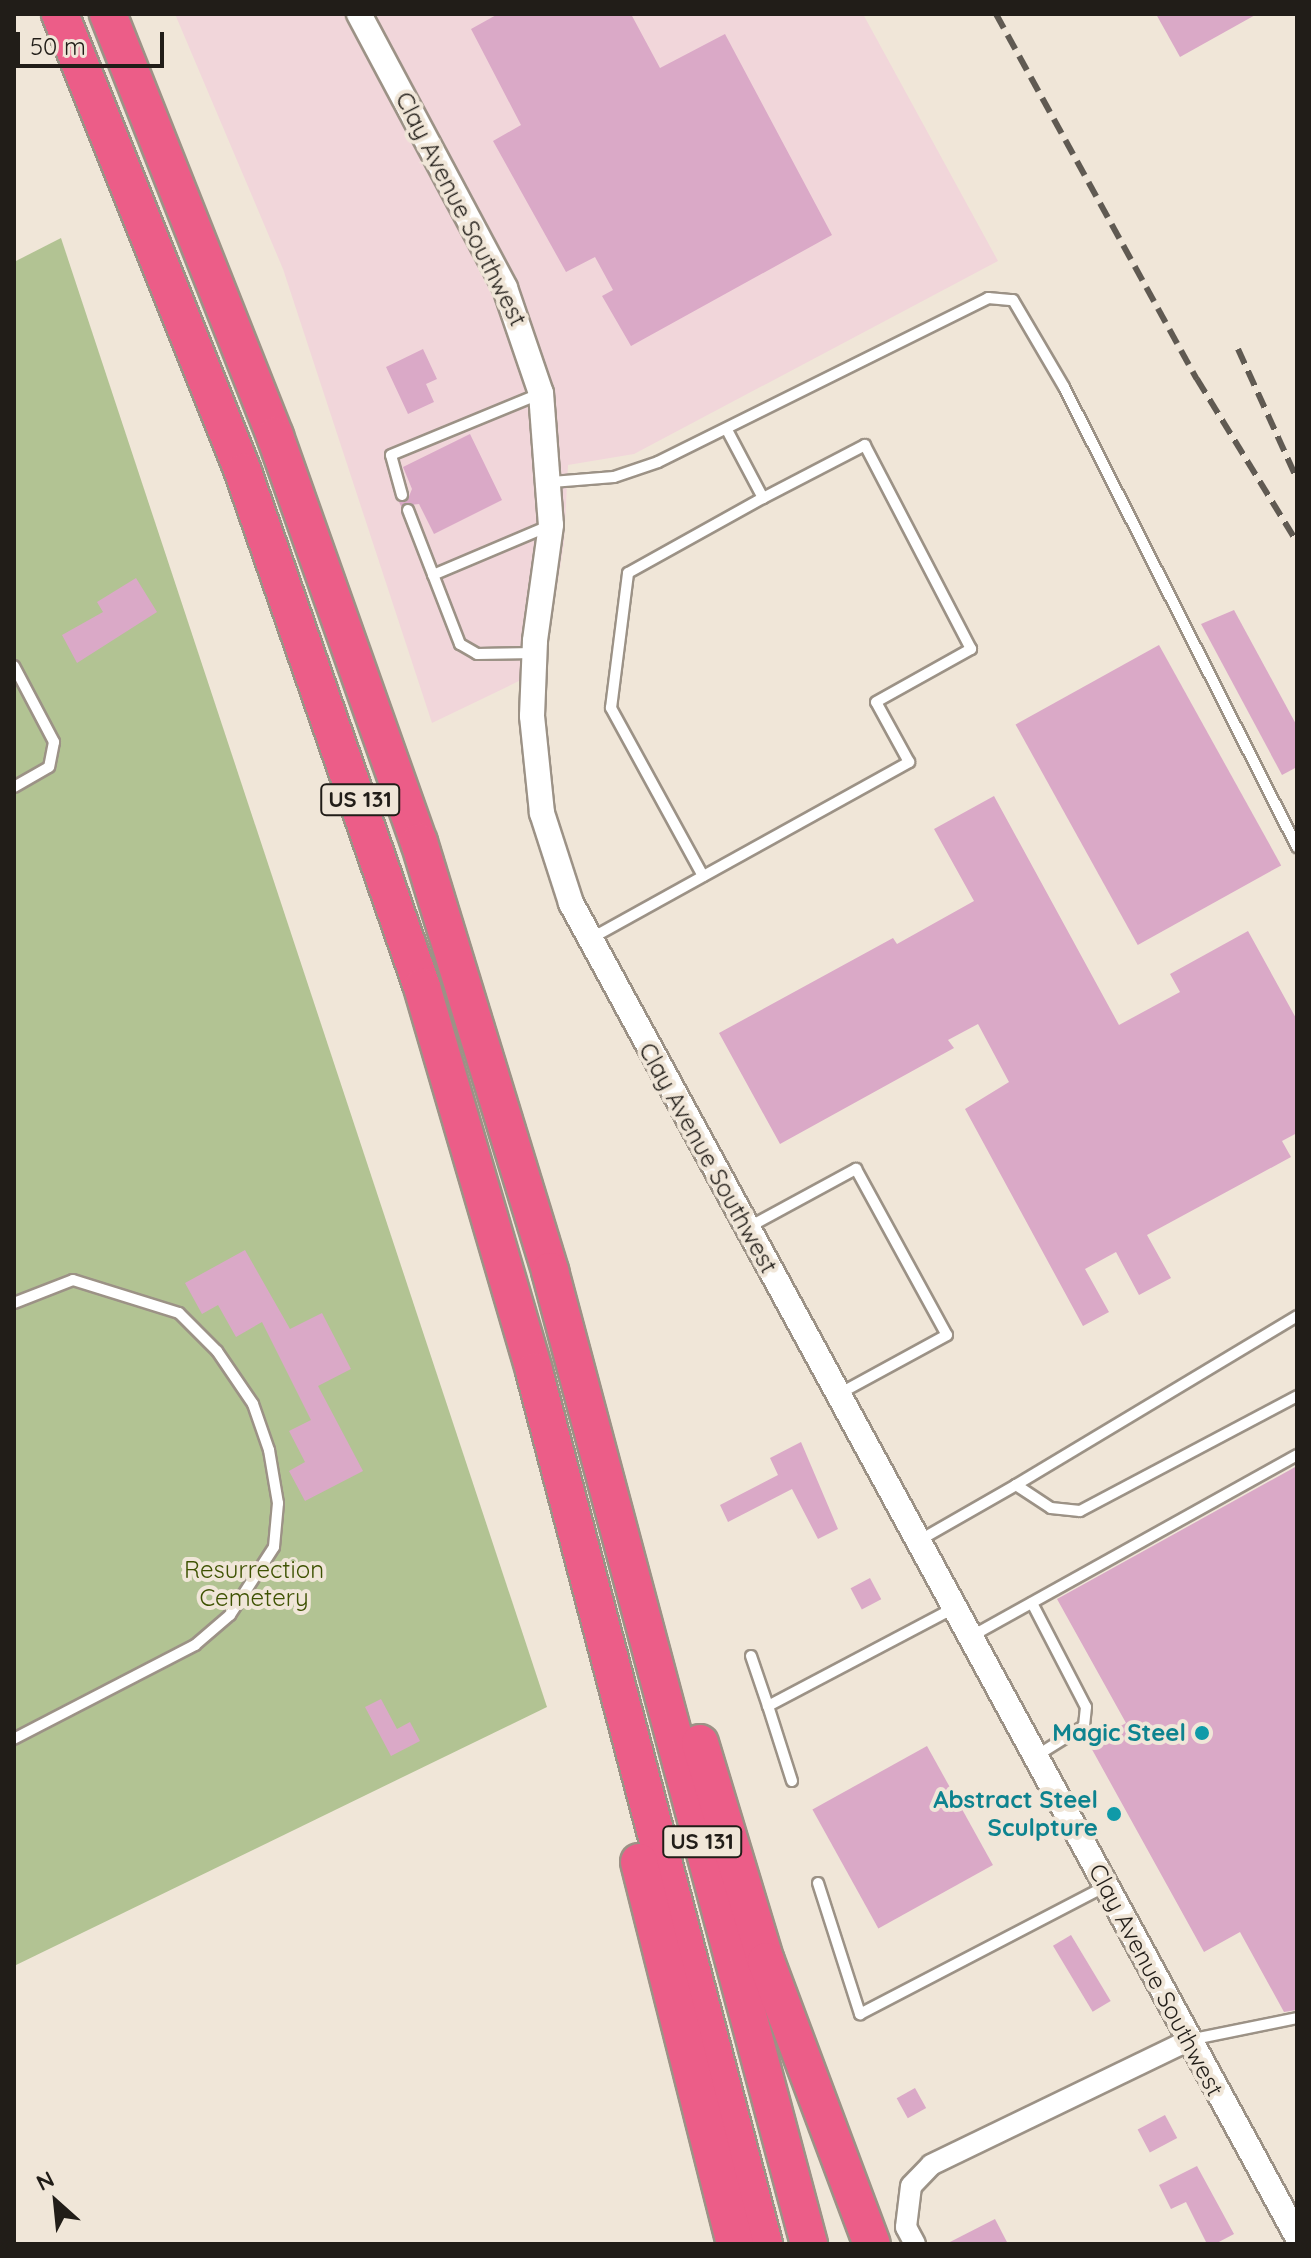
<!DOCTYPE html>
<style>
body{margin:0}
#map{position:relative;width:1311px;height:2258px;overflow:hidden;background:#f0e6d8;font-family:Quicksand,sans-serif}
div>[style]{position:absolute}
.industrial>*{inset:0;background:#f1d6da}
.green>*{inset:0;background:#b2c393}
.building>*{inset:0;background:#daa9c7;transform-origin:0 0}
.roads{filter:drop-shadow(2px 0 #9c9286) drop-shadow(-2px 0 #9c9286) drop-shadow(0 2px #9c9286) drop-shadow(0 -2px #9c9286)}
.service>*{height:10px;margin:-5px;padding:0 5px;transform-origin:5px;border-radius:5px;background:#fff}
.minor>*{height:20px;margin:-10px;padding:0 10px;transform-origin:10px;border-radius:10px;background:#fff}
.tertiary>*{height:24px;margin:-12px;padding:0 12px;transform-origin:12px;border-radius:12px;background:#fff}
.motorway>*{height:36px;margin:-18px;padding:0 18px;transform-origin:18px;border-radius:18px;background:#ec5d88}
.rail>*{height:6px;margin-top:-3px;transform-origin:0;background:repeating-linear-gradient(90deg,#605a52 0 16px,transparent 0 24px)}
.dots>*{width:22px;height:22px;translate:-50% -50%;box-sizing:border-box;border:4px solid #f0e6d8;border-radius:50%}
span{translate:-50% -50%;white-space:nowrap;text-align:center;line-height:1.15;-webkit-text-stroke:8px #f0e6d8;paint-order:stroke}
.shield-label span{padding:2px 6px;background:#f0e6d8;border:2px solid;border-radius:6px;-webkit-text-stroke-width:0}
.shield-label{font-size:22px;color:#211d18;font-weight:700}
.street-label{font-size:24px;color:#211d18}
.park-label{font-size:24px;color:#3e5202}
.culture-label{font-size:24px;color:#0d838f;font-weight:700}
.right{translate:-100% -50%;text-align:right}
.frame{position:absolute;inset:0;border:16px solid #211d18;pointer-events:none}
.north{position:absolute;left:16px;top:2162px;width:80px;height:80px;-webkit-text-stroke:6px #f0e6d8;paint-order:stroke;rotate:333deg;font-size:22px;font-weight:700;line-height:32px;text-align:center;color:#211d18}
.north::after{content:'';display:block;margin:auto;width:28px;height:36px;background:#211d18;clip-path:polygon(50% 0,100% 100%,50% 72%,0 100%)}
.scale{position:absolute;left:16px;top:32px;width:148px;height:36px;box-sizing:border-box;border:4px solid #211d18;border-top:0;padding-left:10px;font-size:24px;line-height:28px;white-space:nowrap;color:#211d18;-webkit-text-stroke:6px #f0e6d8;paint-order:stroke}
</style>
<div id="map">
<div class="industrial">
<i style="clip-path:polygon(175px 14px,863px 14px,998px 261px,634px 454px,568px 465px,564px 543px,544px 669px,432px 723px,283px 269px)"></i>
</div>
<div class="green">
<i style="clip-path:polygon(61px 238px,547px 1707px,14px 1966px,14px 262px)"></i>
</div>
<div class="building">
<i style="clip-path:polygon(498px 14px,631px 14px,660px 68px,725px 34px,832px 235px,631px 346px,602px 296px,613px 290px,595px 257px,566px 272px,493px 141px,521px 125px,471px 29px)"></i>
<i style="clip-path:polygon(1156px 14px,1257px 14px,1180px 57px)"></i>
<i style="clip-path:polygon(423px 349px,437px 379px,426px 384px,434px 402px,408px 414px,386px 367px)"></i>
<i style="clip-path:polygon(470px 434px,502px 500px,434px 534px,419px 504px,401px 506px,399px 502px,407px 501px,412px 489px,403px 467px)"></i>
<i style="clip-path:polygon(136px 578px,157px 612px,77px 663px,62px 635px,103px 612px,97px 602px)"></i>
<i style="clip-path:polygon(1234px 610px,1297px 726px,1297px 767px,1282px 775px,1201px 624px)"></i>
<i style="left:1159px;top:645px;width:252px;height:164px;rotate:61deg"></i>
<i style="clip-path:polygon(994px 796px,1119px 1025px,1180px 992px,1170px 974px,1248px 931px,1297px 1020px,1297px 1133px,1282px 1141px,1291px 1157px,1147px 1235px,1171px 1278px,1139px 1295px,1116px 1252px,1085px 1269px,1109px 1312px,1083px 1326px,965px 1109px,1009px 1082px,978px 1024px,948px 1040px,954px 1048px,780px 1144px,719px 1033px,893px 938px,897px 944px,974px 901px,934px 829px)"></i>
<i style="clip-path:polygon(245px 1250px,290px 1329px,322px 1313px,351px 1369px,318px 1386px,363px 1471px,305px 1501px,289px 1471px,305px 1462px,289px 1431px,311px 1420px,262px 1322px,236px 1337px,218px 1305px,202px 1314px,185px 1283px)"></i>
<i style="clip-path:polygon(801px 1442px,838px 1529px,818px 1539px,792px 1489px,728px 1522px,720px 1505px,778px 1475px,770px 1458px)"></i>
<i style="clip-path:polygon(1297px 1466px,1297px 2010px,1284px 2012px,1240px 1932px,1204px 1952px,1089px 1744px,1126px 1723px,1057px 1599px)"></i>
<i style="left:870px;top:1578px;width:24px;height:22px;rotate:62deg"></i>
<i style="clip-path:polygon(381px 1699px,397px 1729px,410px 1722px,420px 1741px,391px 1756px,365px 1707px)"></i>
<i style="left:927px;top:1746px;width:136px;height:131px;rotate:61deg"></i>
<i style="left:1071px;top:1935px;width:77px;height:21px;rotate:59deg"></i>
<i style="left:915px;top:2088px;width:23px;height:21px;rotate:61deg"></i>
<i style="left:1165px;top:2115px;width:26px;height:31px;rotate:62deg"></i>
<i style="clip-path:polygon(1197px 2166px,1234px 2234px,1215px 2244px,1207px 2244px,1186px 2202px,1171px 2209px,1159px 2185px)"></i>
<i style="clip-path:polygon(995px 2219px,1008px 2244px,946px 2244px)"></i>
</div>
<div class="roads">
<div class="service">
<i style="left:552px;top:482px;width:62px;rotate:-4.6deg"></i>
<i style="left:614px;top:477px;width:46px;rotate:-18.8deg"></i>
<i style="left:658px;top:462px;width:369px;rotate:-26.4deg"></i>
<i style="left:988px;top:298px;width:25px;rotate:5deg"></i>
<i style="left:1013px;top:300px;width:101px;rotate:59.6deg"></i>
<i style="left:1064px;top:387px;width:516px;rotate:63.14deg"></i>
<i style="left:402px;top:495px;width:41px;rotate:-105.4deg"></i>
<i style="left:391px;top:455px;width:160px;rotate:-22.4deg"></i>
<i style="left:408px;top:510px;width:144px;rotate:68.8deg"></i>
<i style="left:460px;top:644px;width:20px;rotate:30deg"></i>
<i style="left:477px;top:654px;width:57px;rotate:-1deg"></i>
<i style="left:433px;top:575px;width:126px;rotate:-22.9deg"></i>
<i style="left:14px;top:666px;width:86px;rotate:62.2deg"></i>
<i style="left:54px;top:742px;width:25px;rotate:101deg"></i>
<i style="left:49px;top:767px;width:40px;rotate:150.3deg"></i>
<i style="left:703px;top:876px;width:192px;rotate:-118.7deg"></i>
<i style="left:611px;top:708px;width:136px;rotate:-82.8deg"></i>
<i style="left:628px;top:573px;width:154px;rotate:-29.1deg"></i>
<i style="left:763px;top:498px;width:77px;rotate:-117.9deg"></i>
<i style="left:590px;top:939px;width:365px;rotate:-29deg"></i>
<i style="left:909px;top:762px;width:68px;rotate:-118.8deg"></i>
<i style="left:876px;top:702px;width:109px;rotate:-29.2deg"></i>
<i style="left:971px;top:649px;width:230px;rotate:-117.5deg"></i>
<i style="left:865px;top:445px;width:115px;rotate:152.5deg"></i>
<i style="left:749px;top:1227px;width:122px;rotate:-28.5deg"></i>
<i style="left:856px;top:1169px;width:189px;rotate:61.3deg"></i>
<i style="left:947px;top:1335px;width:123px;rotate:151.4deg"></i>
<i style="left:14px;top:1303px;width:63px;rotate:-21.3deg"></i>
<i style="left:73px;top:1280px;width:111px;rotate:17.3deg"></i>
<i style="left:179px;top:1313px;width:54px;rotate:45deg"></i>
<i style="left:217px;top:1351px;width:64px;rotate:55.8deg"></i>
<i style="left:253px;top:1404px;width:49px;rotate:70.8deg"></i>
<i style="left:269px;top:1450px;width:54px;rotate:80.4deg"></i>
<i style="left:278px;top:1503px;width:44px;rotate:95.2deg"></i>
<i style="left:274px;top:1547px;width:81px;rotate:122.9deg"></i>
<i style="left:230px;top:1615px;width:46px;rotate:139.4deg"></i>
<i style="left:195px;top:1645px;width:204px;rotate:152.6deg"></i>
<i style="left:1016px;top:1485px;width:328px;rotate:-31deg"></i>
<i style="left:920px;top:1540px;width:111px;rotate:-29.8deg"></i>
<i style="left:1016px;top:1485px;width:42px;rotate:33.3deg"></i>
<i style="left:1051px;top:1508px;width:29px;rotate:6deg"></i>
<i style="left:1080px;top:1511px;width:246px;rotate:-27.9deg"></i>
<i style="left:1032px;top:1603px;width:117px;rotate:62.6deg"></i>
<i style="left:1086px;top:1707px;width:19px;rotate:96deg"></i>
<i style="left:1084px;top:1726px;width:57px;rotate:148deg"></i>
<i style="left:972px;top:1636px;width:372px;rotate:-29.1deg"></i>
<i style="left:751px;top:1656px;width:53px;rotate:71.2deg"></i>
<i style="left:792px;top:1781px;width:79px;rotate:-107.7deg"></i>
<i style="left:768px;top:1706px;width:210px;rotate:-27.8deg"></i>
<i style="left:818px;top:1883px;width:138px;rotate:72.2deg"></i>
<i style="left:860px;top:2014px;width:277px;rotate:-27.5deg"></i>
<i style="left:1189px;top:2040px;width:110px;rotate:-11.5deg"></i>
</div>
<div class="minor">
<i style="left:915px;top:2244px;width:19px;rotate:-118deg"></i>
<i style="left:906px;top:2227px;width:41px;rotate:-83deg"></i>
<i style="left:911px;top:2186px;width:29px;rotate:-46deg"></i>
<i style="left:931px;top:2165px;width:284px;rotate:-25.8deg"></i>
</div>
<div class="tertiary">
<i style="left:359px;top:14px;width:310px;rotate:61.9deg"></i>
<i style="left:505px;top:288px;width:111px;rotate:71.1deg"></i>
<i style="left:541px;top:393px;width:132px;rotate:85.7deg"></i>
<i style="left:551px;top:525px;width:117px;rotate:97.9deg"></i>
<i style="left:535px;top:641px;width:75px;rotate:92.3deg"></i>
<i style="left:532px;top:716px;width:98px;rotate:84.1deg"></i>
<i style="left:542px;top:813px;width:95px;rotate:72.1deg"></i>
<i style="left:571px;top:903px;width:1518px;rotate:61.43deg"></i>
</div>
<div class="motorway">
<i style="left:60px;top:14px;width:493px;rotate:68.2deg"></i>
<i style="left:243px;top:472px;width:545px;rotate:70.83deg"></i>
<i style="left:422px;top:987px;width:400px;rotate:73.7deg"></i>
<i style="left:534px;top:1371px;width:903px;rotate:75.24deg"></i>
<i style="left:108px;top:14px;width:454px;rotate:68.4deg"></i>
<i style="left:275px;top:436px;width:431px;rotate:70.5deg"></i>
<i style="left:419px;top:842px;width:449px;rotate:73deg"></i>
<i style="left:550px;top:1271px;width:1007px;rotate:75.09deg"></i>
<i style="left:700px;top:1743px;width:228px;rotate:73.2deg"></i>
<i style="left:766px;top:1961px;width:302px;rotate:69.5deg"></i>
<i style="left:639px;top:1862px;width:394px;rotate:75.9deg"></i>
</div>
</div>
<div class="rail">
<i style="left:996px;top:14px;width:417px;rotate:61.2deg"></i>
<i style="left:1197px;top:379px;width:191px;rotate:58.5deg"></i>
<i style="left:1238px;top:349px;width:143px;rotate:65.6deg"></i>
</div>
<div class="dots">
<i style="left:1202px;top:1733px;background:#0f9aa8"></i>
<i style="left:1114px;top:1814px;background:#0f9aa8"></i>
</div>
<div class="shield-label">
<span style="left:360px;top:800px">US 131</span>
<span style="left:702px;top:1842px">US 131</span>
</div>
<div class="street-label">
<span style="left:461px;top:209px;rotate:63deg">Clay Avenue Southwest</span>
<span style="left:708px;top:1158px;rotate:61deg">Clay Avenue Southwest</span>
<span style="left:1156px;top:1980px;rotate:62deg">Clay Avenue Southwest</span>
</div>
<div class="park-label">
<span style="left:254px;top:1584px">Resurrection<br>Cemetery</span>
</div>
<div class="culture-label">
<span class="right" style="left:1186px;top:1733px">Magic Steel</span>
<span class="right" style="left:1098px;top:1814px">Abstract Steel<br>Sculpture</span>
</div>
<div class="frame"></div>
<div class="north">N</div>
<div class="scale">50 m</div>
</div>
